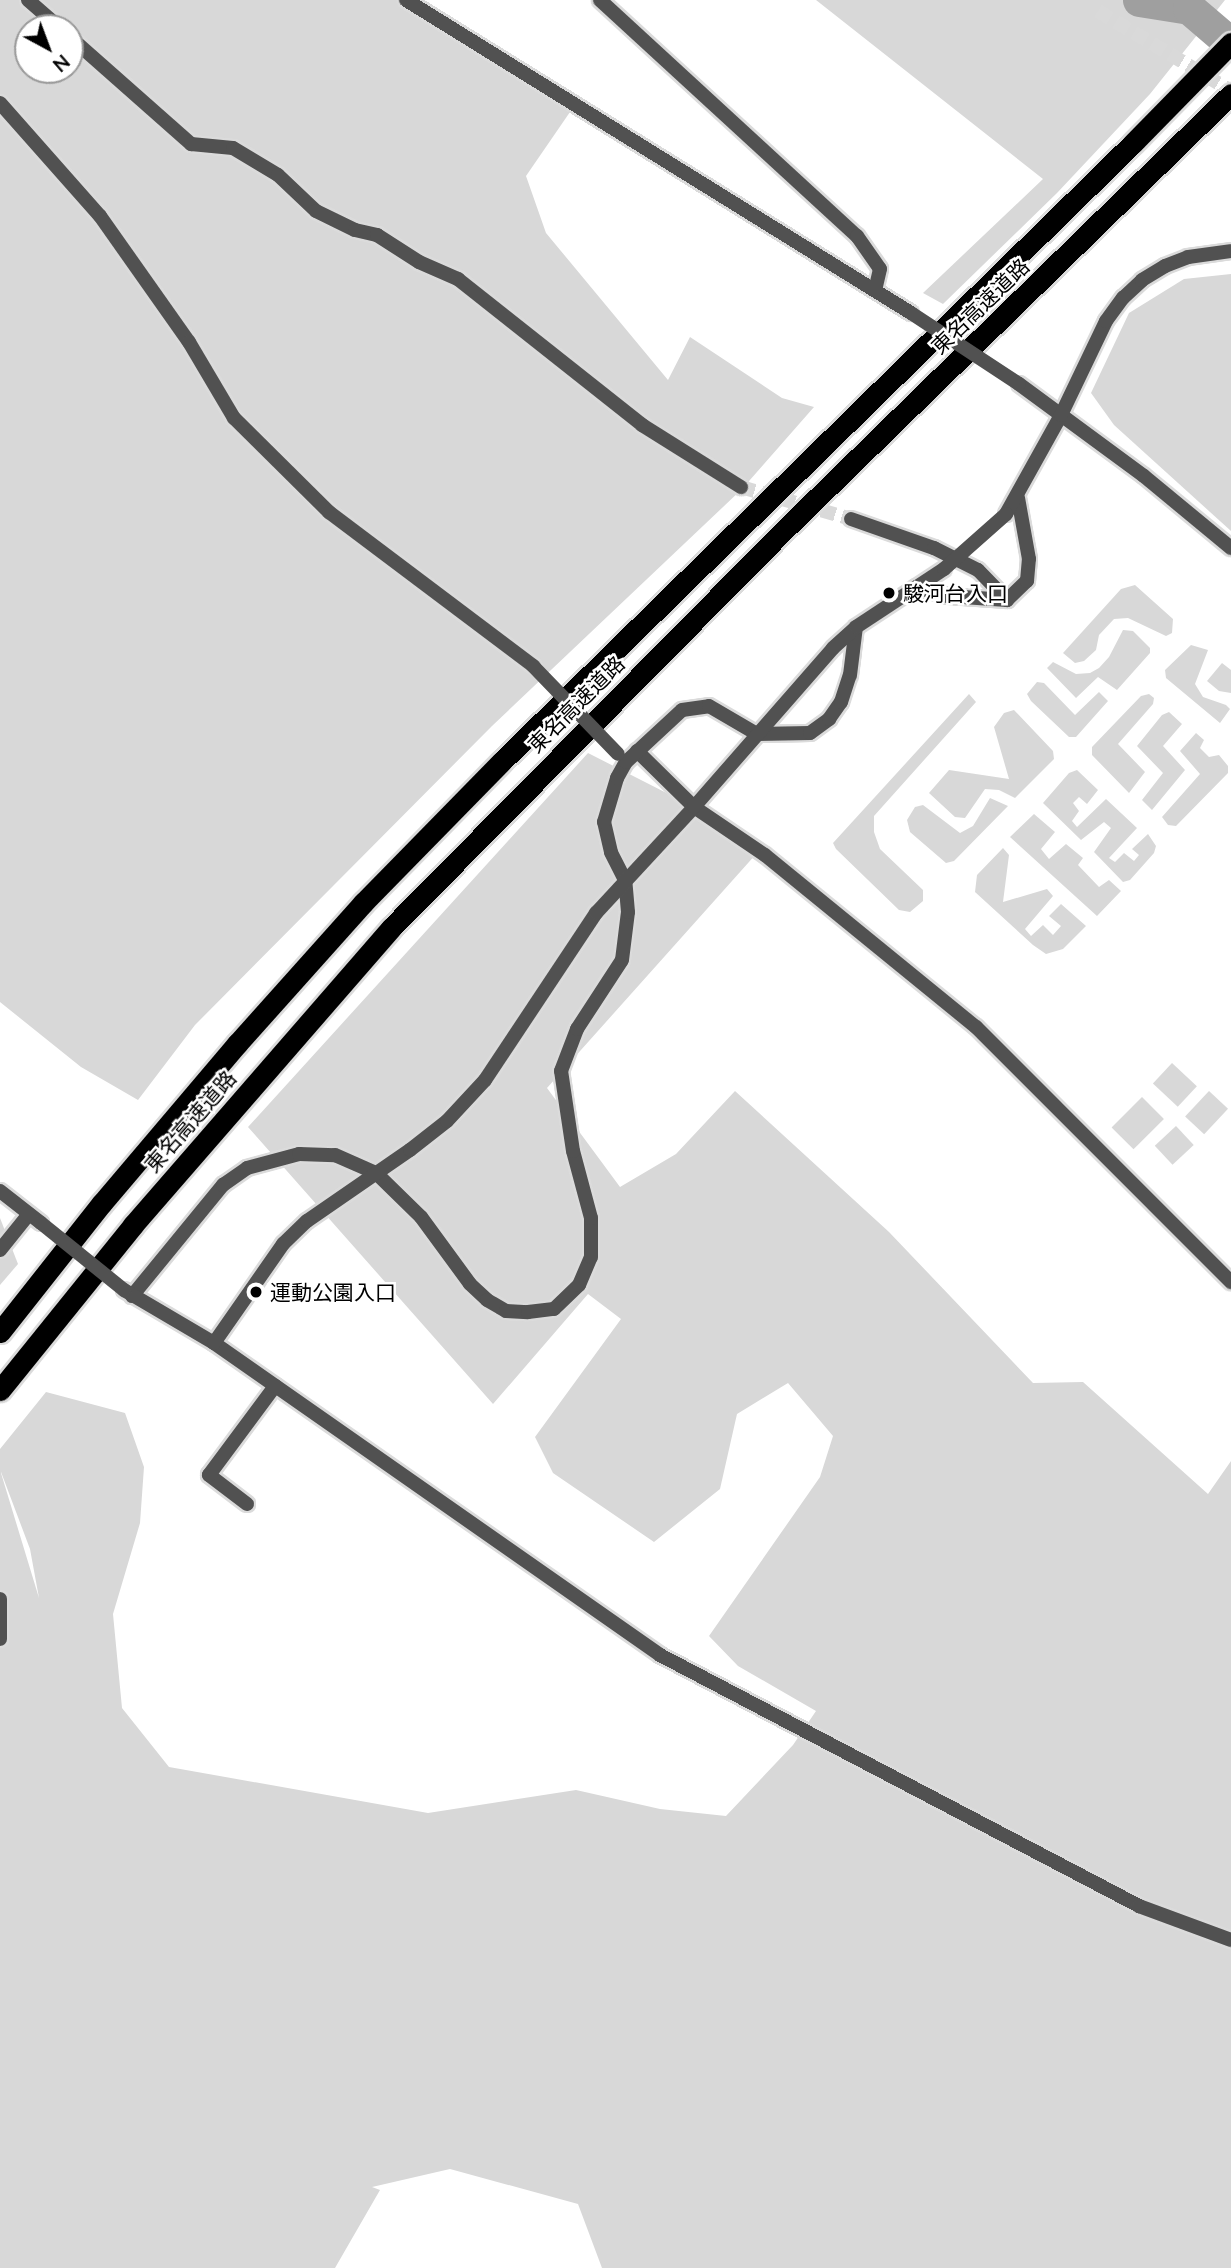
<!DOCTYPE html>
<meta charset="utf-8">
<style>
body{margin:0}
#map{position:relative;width:1231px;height:2268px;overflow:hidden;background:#fff;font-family:Lato,"Noto Sans JP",sans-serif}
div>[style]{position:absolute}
.green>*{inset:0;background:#d8d8d8;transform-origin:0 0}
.river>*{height:33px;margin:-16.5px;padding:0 16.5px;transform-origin:16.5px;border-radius:16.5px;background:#9f9f9f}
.minor-tunnel>*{height:14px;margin-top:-7px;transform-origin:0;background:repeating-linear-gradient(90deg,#d9d9d9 0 14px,transparent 0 21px)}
.roads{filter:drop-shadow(2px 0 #dbdbdb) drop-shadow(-2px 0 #dbdbdb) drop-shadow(0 2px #dbdbdb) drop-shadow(0 -2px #dbdbdb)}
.minor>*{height:14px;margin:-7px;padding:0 7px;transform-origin:7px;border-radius:7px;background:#515151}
.tertiary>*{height:14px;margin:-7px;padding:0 7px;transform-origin:7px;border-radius:7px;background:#515151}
.motorway>*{height:21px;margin:-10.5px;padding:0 10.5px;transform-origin:10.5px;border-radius:10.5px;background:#000}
.minor-bridge>*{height:14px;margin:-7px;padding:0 7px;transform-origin:7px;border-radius:7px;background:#515151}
.tertiary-bridge>*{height:14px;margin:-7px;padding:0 7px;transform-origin:7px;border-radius:7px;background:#515151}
.dots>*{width:19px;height:19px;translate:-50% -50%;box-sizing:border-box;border:4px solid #fff;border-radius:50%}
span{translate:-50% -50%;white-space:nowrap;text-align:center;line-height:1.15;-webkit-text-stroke:5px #fff;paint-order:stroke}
.street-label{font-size:21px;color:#000}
.poi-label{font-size:21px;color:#000}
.left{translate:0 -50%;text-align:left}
.north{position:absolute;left:14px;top:14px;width:70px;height:70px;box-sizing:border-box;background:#fff;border:2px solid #999;border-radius:50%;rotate:139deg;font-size:19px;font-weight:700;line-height:28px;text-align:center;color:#000}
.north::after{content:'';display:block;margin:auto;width:24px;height:32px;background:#000;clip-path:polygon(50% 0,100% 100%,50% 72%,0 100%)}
</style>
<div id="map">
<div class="green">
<i style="clip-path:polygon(evenodd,0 0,414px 0,570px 112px,526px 176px,546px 233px,668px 380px,690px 337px,782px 398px,814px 407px,742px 489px,492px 726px,195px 1025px,138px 1100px,81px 1067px,0 1002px,0 0,28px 28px,70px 28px,70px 70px,28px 70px,28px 28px)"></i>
<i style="clip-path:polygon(816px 0,1225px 0,1150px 94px,1057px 193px,943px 304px,923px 293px,1043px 179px)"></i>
<i style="clip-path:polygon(1231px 274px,1231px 531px,1114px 425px,1091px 393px,1129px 313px,1184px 279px)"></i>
<i style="clip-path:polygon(1135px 585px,1173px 619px,1172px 633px,1166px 636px,1128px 618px,1114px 619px,1099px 635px,1096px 650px,1084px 661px,1075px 663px,1063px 653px,1121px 589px)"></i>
<i style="clip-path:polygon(1123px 630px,1133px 631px,1150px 648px,1150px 653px,1117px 690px,1098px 677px,1076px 698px,1047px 668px,1053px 662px,1076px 674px,1090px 673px,1099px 668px,1109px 657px)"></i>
<i style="clip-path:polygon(1191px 645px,1208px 650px,1195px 684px,1203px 697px,1226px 705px,1230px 709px,1220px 723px,1166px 678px,1165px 670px)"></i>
<i style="clip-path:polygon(1222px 663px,1231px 670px,1231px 693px,1219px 691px,1207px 681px)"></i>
<i style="clip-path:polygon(1037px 682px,1044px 683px,1075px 715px,1099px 692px,1108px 701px,1076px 737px,1069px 737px,1031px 701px,1027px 694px)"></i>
<i style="clip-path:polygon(969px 694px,976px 702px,874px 816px,874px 832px,880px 849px,923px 890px,923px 901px,910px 912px,899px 910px,836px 849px,833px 843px)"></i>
<i style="clip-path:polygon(1149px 694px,1154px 698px,1153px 704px,1118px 744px,1145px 772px,1129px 793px,1092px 755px,1092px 747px,1141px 696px)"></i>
<i style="clip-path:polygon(1014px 710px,1053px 751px,1054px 759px,1015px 798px,999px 790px,985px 789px,965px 818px,955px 817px,929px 793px,949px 770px,1009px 779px,994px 727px,1004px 713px)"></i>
<i style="clip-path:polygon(1169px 712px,1182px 724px,1163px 746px,1185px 770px,1152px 810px,1142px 800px,1163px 773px,1137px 746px,1162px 715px)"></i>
<i style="clip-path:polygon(1196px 733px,1204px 740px,1200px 748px,1209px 757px,1219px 755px,1228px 766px,1228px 773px,1176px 826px,1168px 825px,1162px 817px,1200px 774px,1180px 751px)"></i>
<i style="clip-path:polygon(evenodd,588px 753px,694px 807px,757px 853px,547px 1088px,620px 1187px,676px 1154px,735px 1091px,889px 1232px,1033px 1383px,1083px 1382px,1208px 1494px,1231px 1461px,1231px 2268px,602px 2268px,578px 2204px,450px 2169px,372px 2187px,380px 2190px,335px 2268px,0 2268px,0 1449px,46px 1392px,125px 1413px,144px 1467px,140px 1523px,113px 1614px,122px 1708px,169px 1767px,428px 1813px,576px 1790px,660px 1809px,726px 1816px,793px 1745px,816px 1711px,738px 1666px,709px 1636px,820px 1477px,833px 1436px,788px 1383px,737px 1414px,720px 1489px,654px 1542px,553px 1473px,535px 1437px,621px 1319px,588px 1294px,493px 1404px,248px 1127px,588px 753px,1px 1472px,30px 1549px,39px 1598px,1px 1473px,1px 1472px)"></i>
<i style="clip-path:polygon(1077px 770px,1098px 790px,1087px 804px,1079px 797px,1073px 803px,1079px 811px,1072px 821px,1077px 827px,1106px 799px,1137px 828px,1109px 858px,1115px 862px,1124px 853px,1134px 861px,1139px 855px,1132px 849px,1148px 834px,1156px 846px,1154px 853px,1130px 880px,1123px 882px,1094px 852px,1111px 828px,1104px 822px,1081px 840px,1043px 803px,1069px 773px)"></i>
<i style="clip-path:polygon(990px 798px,1008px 806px,954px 861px,946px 863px,910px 832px,907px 820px,915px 807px,923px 805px,960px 833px,973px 826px)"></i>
<i style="clip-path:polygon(1034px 814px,1055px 832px,1041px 849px,1049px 859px,1066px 844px,1083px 858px,1078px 865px,1099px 887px,1109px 880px,1121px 891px,1097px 916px,1010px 837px)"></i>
<i style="clip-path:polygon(1003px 848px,1009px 855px,1003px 902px,1047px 889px,1053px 896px,1025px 929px,1031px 936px,1043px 925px,1053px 935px,1061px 926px,1049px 916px,1061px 904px,1086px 926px,1063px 949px,1046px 954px,1033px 945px,975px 892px,977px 875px)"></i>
<i style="left:1172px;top:1063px;width:34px;height:28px;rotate:43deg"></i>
<i style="left:1209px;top:1091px;width:26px;height:35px;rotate:43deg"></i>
<i style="left:1142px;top:1097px;width:31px;height:43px;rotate:45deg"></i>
<i style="left:1176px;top:1126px;width:26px;height:29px;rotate:47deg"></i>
<i style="clip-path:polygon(0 1218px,18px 1264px,0 1285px)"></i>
</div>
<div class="river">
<i style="left:1139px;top:0;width:51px;rotate:9.1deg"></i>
<i style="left:1189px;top:8px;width:55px;rotate:40.6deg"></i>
</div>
<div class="minor-tunnel">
<i style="left:1098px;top:11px;width:155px;rotate:31deg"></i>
<i style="left:741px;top:487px;width:115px;rotate:16.2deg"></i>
</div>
<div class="roads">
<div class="minor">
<i style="left:28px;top:0;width:43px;rotate:41.2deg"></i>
<i style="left:600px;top:0;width:349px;rotate:42.6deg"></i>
<i style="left:857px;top:236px;width:40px;rotate:55.1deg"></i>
<i style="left:880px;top:269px;width:22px;rotate:103deg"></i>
<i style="left:70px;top:37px;width:162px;rotate:41.5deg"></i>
<i style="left:191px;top:144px;width:42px;rotate:5.4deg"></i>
<i style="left:233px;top:148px;width:52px;rotate:31deg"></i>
<i style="left:278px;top:175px;width:52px;rotate:43.5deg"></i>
<i style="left:316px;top:211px;width:43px;rotate:26deg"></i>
<i style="left:355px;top:230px;width:23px;rotate:13deg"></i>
<i style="left:377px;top:235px;width:50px;rotate:32.7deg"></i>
<i style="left:419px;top:262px;width:43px;rotate:23.6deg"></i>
<i style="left:458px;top:279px;width:235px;rotate:38.4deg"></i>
<i style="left:642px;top:425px;width:117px;rotate:32.1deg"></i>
<i style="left:0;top:103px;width:151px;rotate:48.5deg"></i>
<i style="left:100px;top:216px;width:154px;rotate:54.8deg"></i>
<i style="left:189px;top:342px;width:88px;rotate:59.4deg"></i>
<i style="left:234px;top:418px;width:134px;rotate:44.7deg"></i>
<i style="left:329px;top:512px;width:256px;rotate:37deg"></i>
<i style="left:851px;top:519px;width:88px;rotate:19.3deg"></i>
<i style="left:934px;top:548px;width:49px;rotate:26.6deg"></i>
<i style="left:978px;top:570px;width:42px;rotate:46deg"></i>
<i style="left:916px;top:587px;width:33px;rotate:16deg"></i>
<i style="left:948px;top:596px;width:59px;rotate:3.9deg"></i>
<i style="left:1007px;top:600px;width:28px;rotate:-44deg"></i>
<i style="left:1027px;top:581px;width:22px;rotate:-85deg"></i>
<i style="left:1029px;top:559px;width:62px;rotate:-100.2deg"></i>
<i style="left:637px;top:751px;width:80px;rotate:44.5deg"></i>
<i style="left:0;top:1250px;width:46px;rotate:-51.1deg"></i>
<i style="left:132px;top:1296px;width:144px;rotate:-50.7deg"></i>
<i style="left:223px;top:1185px;width:29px;rotate:-35deg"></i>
<i style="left:247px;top:1168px;width:54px;rotate:-15.1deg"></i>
<i style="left:299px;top:1154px;width:36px;rotate:2deg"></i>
<i style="left:335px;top:1155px;width:45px;rotate:23.7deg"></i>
<i style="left:376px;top:1173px;width:63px;rotate:44.4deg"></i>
<i style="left:421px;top:1217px;width:83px;rotate:53.8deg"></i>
<i style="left:470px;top:1284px;width:23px;rotate:43deg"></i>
<i style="left:487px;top:1300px;width:22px;rotate:30deg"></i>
<i style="left:506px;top:1311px;width:22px;rotate:3deg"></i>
<i style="left:528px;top:1312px;width:26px;rotate:-7deg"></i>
<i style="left:554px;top:1309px;width:35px;rotate:-44deg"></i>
<i style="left:579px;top:1285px;width:30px;rotate:-67deg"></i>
<i style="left:591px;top:1257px;width:39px;rotate:-90deg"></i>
<i style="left:591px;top:1218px;width:69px;rotate:-105deg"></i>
<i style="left:573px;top:1151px;width:81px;rotate:-98.5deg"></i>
<i style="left:561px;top:1071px;width:45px;rotate:-69.1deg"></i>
<i style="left:577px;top:1029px;width:82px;rotate:-56.9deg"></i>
<i style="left:622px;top:960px;width:48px;rotate:-82.9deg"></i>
<i style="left:628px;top:912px;width:32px;rotate:-95deg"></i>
<i style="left:625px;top:880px;width:31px;rotate:-117deg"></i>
<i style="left:611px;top:852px;width:31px;rotate:-103deg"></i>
<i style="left:604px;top:822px;width:46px;rotate:-73.5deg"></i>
<i style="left:617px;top:778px;width:18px;rotate:-61deg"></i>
<i style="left:626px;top:762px;width:76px;rotate:-42.9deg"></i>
<i style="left:682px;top:710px;width:27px;rotate:-8deg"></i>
<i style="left:709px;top:706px;width:56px;rotate:30.3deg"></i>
<i style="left:757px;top:734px;width:53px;rotate:-1.1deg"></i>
<i style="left:810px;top:733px;width:24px;rotate:-36deg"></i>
<i style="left:829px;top:719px;width:21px;rotate:-55deg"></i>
<i style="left:841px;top:702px;width:28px;rotate:-72deg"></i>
<i style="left:850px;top:675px;width:48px;rotate:-82.9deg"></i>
<i style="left:247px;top:1504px;width:48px;rotate:-142.7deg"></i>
<i style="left:209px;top:1475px;width:111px;rotate:-53.4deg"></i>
</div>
<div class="tertiary">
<i style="left:406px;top:0;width:594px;rotate:31.79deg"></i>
<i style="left:1019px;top:384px;width:155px;rotate:36.4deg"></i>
<i style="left:1144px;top:476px;width:113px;rotate:39.6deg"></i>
<i style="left:1006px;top:514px;width:113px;rotate:-60.9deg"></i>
<i style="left:1061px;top:415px;width:104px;rotate:-64.4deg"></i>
<i style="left:1106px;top:321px;width:29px;rotate:-54deg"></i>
<i style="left:1123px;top:298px;width:26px;rotate:-43deg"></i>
<i style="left:1142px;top:280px;width:27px;rotate:-31deg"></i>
<i style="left:1165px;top:266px;width:25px;rotate:-21deg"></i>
<i style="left:1188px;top:257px;width:43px;rotate:-7.9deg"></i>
<i style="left:694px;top:807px;width:86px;rotate:34.1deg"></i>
<i style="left:765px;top:855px;width:272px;rotate:39.2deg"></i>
<i style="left:976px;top:1027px;width:361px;rotate:45deg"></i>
<i style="left:0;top:1191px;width:52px;rotate:38deg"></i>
<i style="left:124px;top:1290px;width:104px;rotate:30.5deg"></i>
<i style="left:214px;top:1343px;width:544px;rotate:34.97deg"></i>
<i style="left:660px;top:1655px;width:541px;rotate:27.65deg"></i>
<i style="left:1139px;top:1906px;width:98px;rotate:20.3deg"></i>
<i style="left:214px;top:1343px;width:121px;rotate:-55.1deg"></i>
<i style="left:283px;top:1244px;width:33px;rotate:-44deg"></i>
<i style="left:307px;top:1221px;width:125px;rotate:-34.6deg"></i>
<i style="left:410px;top:1150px;width:47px;rotate:-38.1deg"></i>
<i style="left:447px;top:1121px;width:56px;rotate:-47.2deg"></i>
<i style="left:485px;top:1080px;width:201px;rotate:-56.4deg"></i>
<i style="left:596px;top:913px;width:144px;rotate:-47.2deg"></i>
<i style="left:694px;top:807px;width:211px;rotate:-48.8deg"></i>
<i style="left:833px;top:648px;width:31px;rotate:-42deg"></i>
<i style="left:856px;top:627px;width:105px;rotate:-33.4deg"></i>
<i style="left:0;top:1599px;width:40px;rotate:90deg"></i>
</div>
<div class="motorway">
<i style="left:0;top:1332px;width:164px;rotate:-51.7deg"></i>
<i style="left:102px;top:1203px;width:209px;rotate:-49.7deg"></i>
<i style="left:237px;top:1044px;width:189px;rotate:-48.2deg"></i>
<i style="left:363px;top:903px;width:197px;rotate:-45.6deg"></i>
<i style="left:501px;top:762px;width:885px;rotate:-44.4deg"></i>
<i style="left:1133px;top:143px;width:140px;rotate:-45.6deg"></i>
<i style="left:0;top:1390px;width:212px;rotate:-51.1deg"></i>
<i style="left:133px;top:1225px;width:393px;rotate:-49deg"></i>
<i style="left:391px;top:928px;width:557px;rotate:-45.36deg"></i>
<i style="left:782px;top:532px;width:627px;rotate:-44.29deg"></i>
</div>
</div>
<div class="minor-bridge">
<i style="left:533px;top:666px;width:122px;rotate:46deg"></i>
</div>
<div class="tertiary-bridge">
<i style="left:911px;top:313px;width:129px;rotate:33.3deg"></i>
<i style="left:944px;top:569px;width:83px;rotate:-41.6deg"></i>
<i style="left:41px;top:1223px;width:107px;rotate:38.9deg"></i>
</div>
<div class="dots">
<i style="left:889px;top:593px;background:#000"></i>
<i style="left:256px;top:1292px;background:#000"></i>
</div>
<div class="street-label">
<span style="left:980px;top:306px;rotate:-44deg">東名高速道路</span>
<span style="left:576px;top:704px;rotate:-45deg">東名高速道路</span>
<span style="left:190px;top:1121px;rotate:-49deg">東名高速道路</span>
</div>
<div class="poi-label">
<span class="left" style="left:903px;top:593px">駿河台入口</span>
<span class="left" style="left:270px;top:1292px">運動公園入口</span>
</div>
<div class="north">N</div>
</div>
